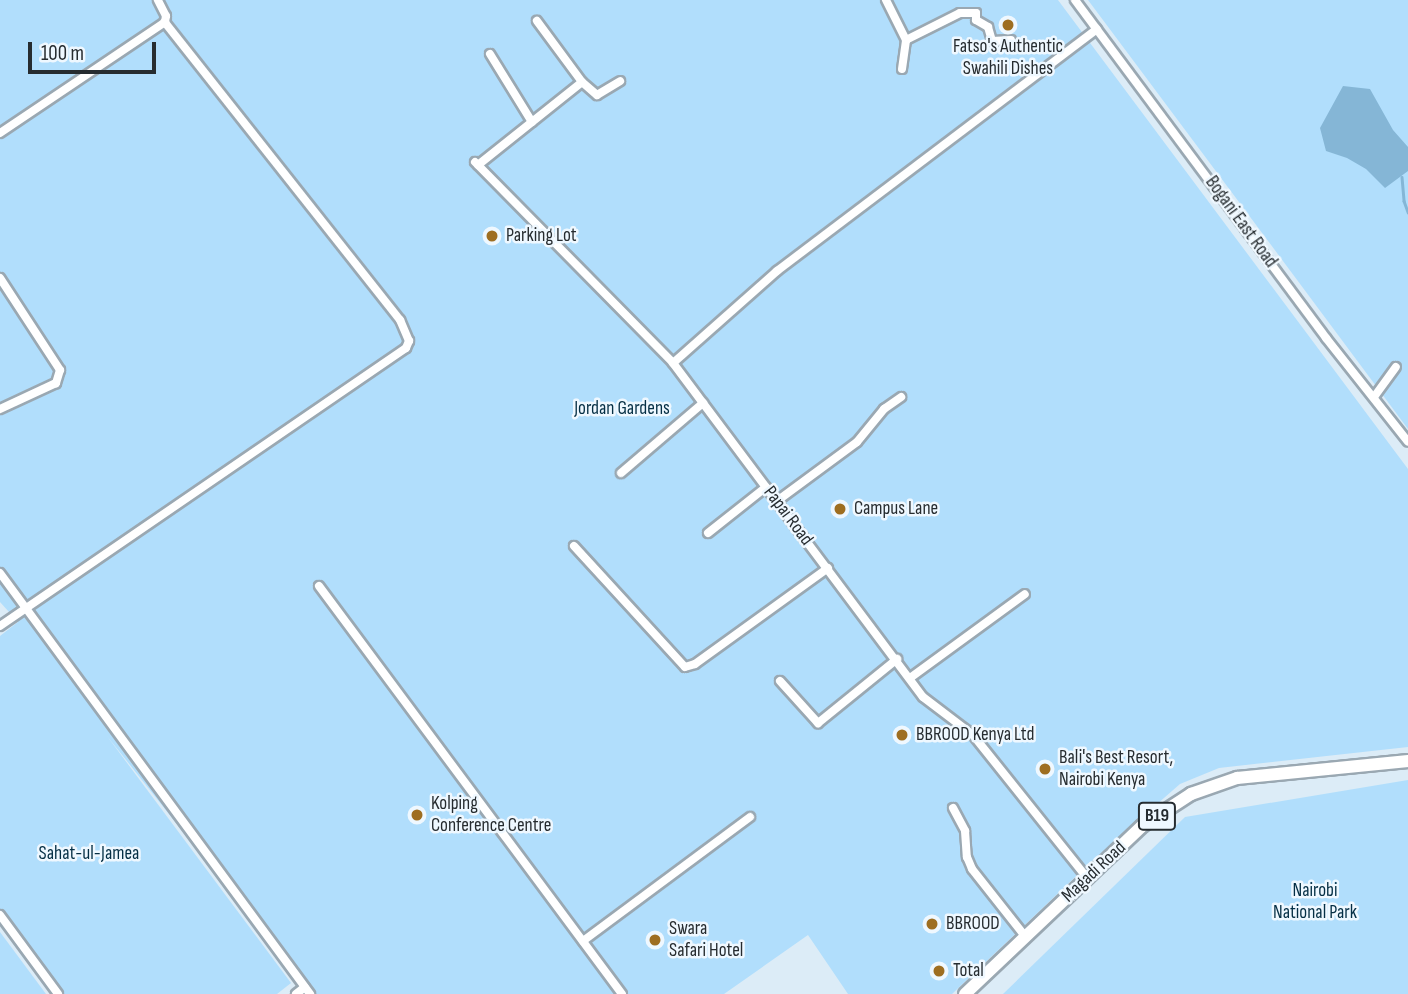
<!DOCTYPE html>
<style>
body{margin:0}
#map{position:relative;width:1408px;height:994px;overflow:hidden;background:#dcecf7;font-family:"Sofia Sans Condensed",sans-serif}
div>[style]{position:absolute}
.green>*{inset:0;background:#b1defc}
.water>*{inset:0;background:#85b6d6}
.stream>*{height:2.5px;margin:-1.25px;padding:0 1.25px;transform-origin:1.25px;border-radius:1.25px;background:#85b6d6}
.roads{filter:drop-shadow(2px 0 #9aa8b2) drop-shadow(-2px 0 #9aa8b2) drop-shadow(0 2px #9aa8b2) drop-shadow(0 -2px #9aa8b2)}
.minor>*{height:8px;margin:-4px;padding:0 4px;transform-origin:4px;border-radius:4px;background:#fff}
.highway>*{height:12px;margin:-6px;padding:0 6px;transform-origin:6px;border-radius:6px;background:#fff}
.dots>*{width:19px;height:19px;translate:-50% -50%;box-sizing:border-box;border:4px solid #eff8ff;border-radius:50%}
span{translate:-50% -50%;white-space:nowrap;text-align:center;line-height:1.15;-webkit-text-stroke:5px #eff8ff;paint-order:stroke}
.shield-label span{padding:2px 5px;background:#eff8ff;border:2px solid;border-radius:5px;-webkit-text-stroke-width:0}
.shield-label{font-size:18px;color:#262c30;font-weight:700}
.poi-label{font-size:19px;color:#262c30}
.left{translate:0 -50%;text-align:left}
.street-label{font-size:19px;color:#262c30}
.park-label{font-size:19px;color:#052f45}
.scale{position:absolute;left:28px;top:42px;width:128px;height:32px;box-sizing:border-box;border:4px solid #262c30;border-top:0;padding-left:9px;font-size:21px;line-height:24px;white-space:nowrap;color:#262c30;-webkit-text-stroke:5px #eff8ff;paint-order:stroke}
</style>
<div id="map">
<div class="green">
<i style="clip-path:polygon(0 0,1058px 0,1408px 469px,1408px 747px,1219px 768px,1180px 784px,1093px 860px,952px 994px,848px 994px,808px 935px,724px 994px,312px 994px,107px 736px,291px 983px,277px 994px,60px 994px,0 911px,0 636px,18px 622px,0 602px)"></i>
<i style="clip-path:polygon(1088px 0,1408px 0,1408px 429px,1280px 257px)"></i>
<i style="clip-path:polygon(1408px 780px,1408px 994px,1003px 994px,1185px 817px)"></i>
<i style="clip-path:polygon(0 932px,46px 994px,0 994px)"></i>
</div>
<div class="water">
<i style="clip-path:polygon(1343px 86px,1370px 89px,1393px 130px,1408px 147px,1408px 171px,1385px 188px,1366px 169px,1347px 158px,1326px 151px,1320px 128px)"></i>
</div>
<div class="stream">
<i style="left:1402px;top:177px;width:24px;rotate:85deg"></i>
<i style="left:1404px;top:201px;width:12px;rotate:70deg"></i>
</div>
<div class="roads">
<div class="minor">
<i style="left:886px;top:0;width:45px;rotate:63.4deg"></i>
<i style="left:906px;top:40px;width:60px;rotate:-26.6deg"></i>
<i style="left:960px;top:13px;width:16px"></i>
<i style="left:976px;top:13px;width:7px;rotate:90deg"></i>
<i style="left:976px;top:20px;width:14px;rotate:30deg"></i>
<i style="left:988px;top:27px;width:15px;rotate:74deg"></i>
<i style="left:992px;top:41px;width:19px;rotate:-3deg"></i>
<i style="left:1075px;top:0;width:421px;rotate:53.4deg"></i>
<i style="left:1326px;top:338px;width:132px;rotate:51.7deg"></i>
<i style="left:490px;top:54px;width:80px;rotate:58.3deg"></i>
<i style="left:902px;top:69px;width:29px;rotate:-82deg"></i>
<i style="left:582px;top:82px;width:20px;rotate:41deg"></i>
<i style="left:597px;top:95px;width:27px;rotate:-31deg"></i>
<i style="left:0;top:133px;width:199px;rotate:-33.9deg"></i>
<i style="left:165px;top:22px;width:6px;rotate:-81deg"></i>
<i style="left:166px;top:16px;width:18px;rotate:-117deg"></i>
<i style="left:475px;top:162px;width:282px;rotate:45.4deg"></i>
<i style="left:673px;top:363px;width:417px;rotate:53.2deg"></i>
<i style="left:923px;top:697px;width:63px;rotate:37.2deg"></i>
<i style="left:973px;top:735px;width:184px;rotate:51.4deg"></i>
<i style="left:478px;top:165px;width:133px;rotate:-38.6deg"></i>
<i style="left:582px;top:82px;width:76px;rotate:-126.4deg"></i>
<i style="left:0;top:278px;width:110px;rotate:56.9deg"></i>
<i style="left:60px;top:370px;width:14px;rotate:107deg"></i>
<i style="left:56px;top:383px;width:62px;rotate:155.1deg"></i>
<i style="left:673px;top:363px;width:139px;rotate:-41.5deg"></i>
<i style="left:777px;top:271px;width:401px;rotate:-37.1deg"></i>
<i style="left:1374px;top:397px;width:37px;rotate:-54deg"></i>
<i style="left:621px;top:473px;width:108px;rotate:-40.5deg"></i>
<i style="left:777px;top:501px;width:99px;rotate:-36.4deg"></i>
<i style="left:857px;top:442px;width:43px;rotate:-50.7deg"></i>
<i style="left:884px;top:409px;width:21px;rotate:-35deg"></i>
<i style="left:708px;top:533px;width:74px;rotate:-38.4deg"></i>
<i style="left:574px;top:546px;width:164px;rotate:47.5deg"></i>
<i style="left:685px;top:667px;width:10px;rotate:-17deg"></i>
<i style="left:695px;top:664px;width:164px;rotate:-35.8deg"></i>
<i style="left:0;top:573px;width:523px;rotate:53.63deg"></i>
<i style="left:319px;top:586px;width:508px;rotate:53.4deg"></i>
<i style="left:0;top:626px;width:492px;rotate:-34.4deg"></i>
<i style="left:406px;top:348px;width:8px;rotate:-67deg"></i>
<i style="left:409px;top:341px;width:23px;rotate:-113deg"></i>
<i style="left:400px;top:320px;width:380px;rotate:-128.3deg"></i>
<i style="left:910px;top:678px;width:142px;rotate:-36.1deg"></i>
<i style="left:780px;top:681px;width:57px;rotate:47.9deg"></i>
<i style="left:818px;top:723px;width:102px;rotate:-39deg"></i>
<i style="left:953px;top:808px;width:26px;rotate:62deg"></i>
<i style="left:965px;top:831px;width:26px;rotate:86deg"></i>
<i style="left:967px;top:857px;width:13px;rotate:67deg"></i>
<i style="left:972px;top:869px;width:85px;rotate:51.7deg"></i>
<i style="left:0;top:915px;width:98px;rotate:53.7deg"></i>
<i style="left:583px;top:941px;width:208px;rotate:-36.6deg"></i>
<i style="left:296px;top:994px;width:11px;rotate:-38deg"></i>
</div>
<div class="highway">
<i style="left:965px;top:994px;width:244px;rotate:-43.5deg"></i>
<i style="left:1142px;top:826px;width:59px;rotate:-33.1deg"></i>
<i style="left:1191px;top:794px;width:49px;rotate:-19.2deg"></i>
<i style="left:1237px;top:778px;width:172px;rotate:-5.7deg"></i>
</div>
</div>
<div class="dots">
<i style="left:1008px;top:25px;background:#9e6e21"></i>
<i style="left:492px;top:236px;background:#9e6e21"></i>
<i style="left:840px;top:509px;background:#9e6e21"></i>
<i style="left:902px;top:735px;background:#9e6e21"></i>
<i style="left:1045px;top:769px;background:#9e6e21"></i>
<i style="left:417px;top:815px;background:#9e6e21"></i>
<i style="left:932px;top:924px;background:#9e6e21"></i>
<i style="left:655px;top:940px;background:#9e6e21"></i>
<i style="left:939px;top:971px;background:#9e6e21"></i>
</div>
<div class="shield-label">
<span style="left:1157px;top:816px">B19</span>
</div>
<div class="poi-label">
<span style="left:1008px;top:58px">Fatso's Authentic<br>Swahili Dishes</span>
<span class="left" style="left:506px;top:236px">Parking Lot</span>
<span class="left" style="left:854px;top:509px">Campus Lane</span>
<span class="left" style="left:916px;top:735px">BBROOD Kenya Ltd</span>
<span class="left" style="left:1059px;top:769px">Bali's Best Resort,<br>Nairobi Kenya</span>
<span class="left" style="left:431px;top:815px">Kolping<br>Conference Centre</span>
<span class="left" style="left:946px;top:924px">BBROOD</span>
<span class="left" style="left:669px;top:940px">Swara<br>Safari Hotel</span>
<span class="left" style="left:953px;top:971px">Total</span>
</div>
<div class="street-label">
<span style="left:1241px;top:222px;rotate:54deg">Bogani East Road</span>
<span style="left:788px;top:516px;rotate:53deg">Papai Road</span>
<span style="left:1094px;top:872px;rotate:-43deg">Magadi Road</span>
</div>
<div class="park-label">
<span style="left:622px;top:409px">Jordan Gardens</span>
<span style="left:89px;top:854px">Sahat-ul-Jamea</span>
<span style="left:1315px;top:902px">Nairobi<br>National Park</span>
</div>
<div class="scale">100 m</div>
</div>
